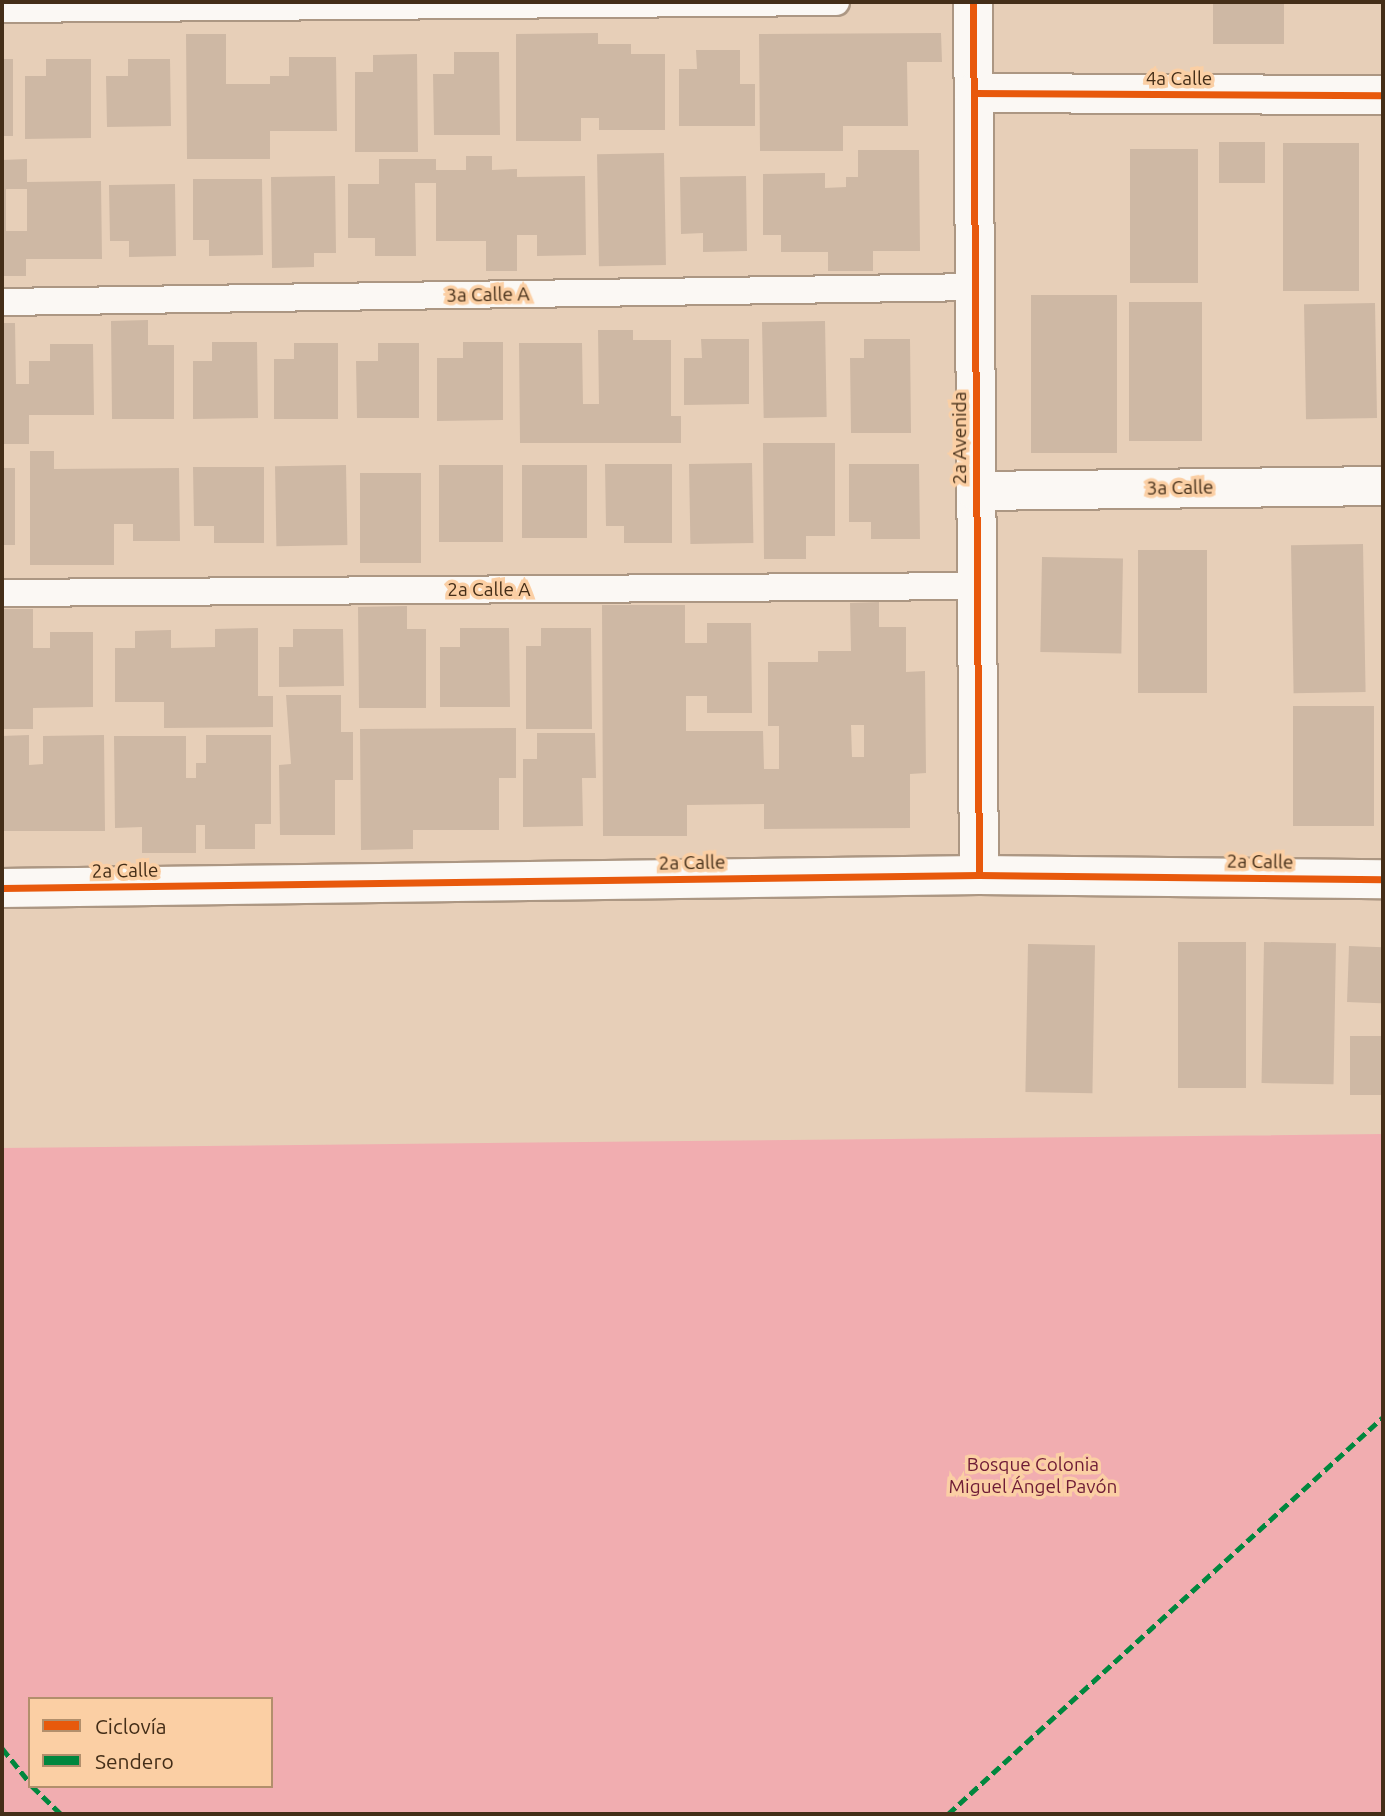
<!DOCTYPE html>
<meta charset="utf-8">
<style>
body{margin:0}
#map{position:relative;width:1385px;height:1816px;overflow:hidden;background:#e7cfb8;font-family:Ubuntu,sans-serif}
div>[style]{position:absolute}
.green>*{inset:0;background:#f1adb0}
.building>*{inset:0;background:#ceb8a4;transform-origin:0 0}
.roads{filter:drop-shadow(2px 0 #ac9783) drop-shadow(-2px 0 #ac9783) drop-shadow(0 2px #ac9783) drop-shadow(0 -2px #ac9783)}
.lane>*{height:26px;margin:-13px;padding:0 13px;transform-origin:13px;border-radius:13px;background:#fbf8f4}
.street>*{height:38px;margin:-19px;padding:0 19px;transform-origin:19px;border-radius:19px;background:#fbf8f4}
.quiet>*{height:5px;margin-top:-2.5px;transform-origin:0;background:repeating-linear-gradient(90deg,#00873e 0 10px,transparent 0 15px)}
.cycleway>*{height:7px;margin:-3.5px;padding:0 3.5px;transform-origin:3.5px;border-radius:3.5px;background:#e8590c}
span{translate:-50% -50%;white-space:nowrap;text-align:center;line-height:1.15;-webkit-text-stroke:7px #fbcfa4;paint-order:stroke}
.street-label{font-size:19px;color:#442e18}
.park-label{font-size:19px;color:#6e1b36}
.frame{position:absolute;inset:0;border:4px solid #442e18;pointer-events:none}
.legend{position:absolute;left:28px;top:1697px;width:245px;height:91px;box-sizing:border-box;background:#fbcfa4;border:2px solid #b28f6c;margin:0;padding:9px 12px;list-style:none;font-size:21px;color:#442e18}
.legend li{display:flex;align-items:center;gap:14px;height:35px}
.legend b{width:35px;border:2px solid #b28f6c}
</style>
<div id="map">
<div class="green">
<i style="clip-path:polygon(evenodd,1383px 1134px,1383px 1814px,2px 1814px,2px 1148px,1383px 1134px,30px 1699px,271px 1699px,271px 1786px,30px 1786px,30px 1699px)"></i>
</div>
<div class="building">
<i style="left:1213px;top:2px;width:71px;height:42px"></i>
<i style="clip-path:polygon(598px 33px,598px 44px,631px 44px,631px 54px,665px 54px,665px 130px,599px 130px,599px 118px,581px 118px,581px 141px,516px 141px,516px 34px)"></i>
<i style="clip-path:polygon(941px 33px,942px 62px,907px 62px,908px 126px,843px 126px,843px 151px,760px 151px,759px 34px)"></i>
<i style="clip-path:polygon(186px 34px,226px 34px,226px 84px,270px 84px,270px 76px,289px 76px,289px 57px,336px 57px,337px 131px,270px 131px,270px 159px,187px 159px)"></i>
<i style="clip-path:polygon(696px 50px,740px 50px,740px 84px,755px 84px,755px 126px,679px 126px,679px 69px,697px 69px)"></i>
<i style="clip-path:polygon(454px 52px,499px 52px,500px 135px,434px 135px,433px 74px,454px 74px)"></i>
<i style="clip-path:polygon(417px 54px,418px 152px,355px 152px,355px 72px,373px 72px,373px 55px)"></i>
<i style="left:2px;top:59px;width:11px;height:77px"></i>
<i style="clip-path:polygon(46px 59px,91px 59px,91px 138px,25px 139px,25px 76px,46px 76px)"></i>
<i style="clip-path:polygon(128px 59px,170px 59px,171px 126px,107px 127px,106px 76px,128px 76px)"></i>
<i style="left:1265px;top:142px;width:41px;height:46px;rotate:90deg"></i>
<i style="left:1283px;top:143px;width:76px;height:148px"></i>
<i style="left:1130px;top:149px;width:68px;height:134px"></i>
<i style="clip-path:polygon(858px 150px,919px 150px,920px 251px,873px 251px,873px 271px,828px 271px,828px 252px,781px 252px,781px 235px,763px 235px,763px 174px,825px 173px,825px 188px,846px 187px,846px 177px,858px 177px)"></i>
<i style="left:664px;top:153px;width:112px;height:67px;rotate:89deg"></i>
<i style="clip-path:polygon(466px 156px,492px 156px,492px 170px,517px 169px,517px 177px,585px 176px,586px 255px,537px 256px,537px 235px,517px 235px,517px 271px,486px 271px,486px 241px,436px 241px,436px 183px,415px 183px,416px 256px,375px 256px,375px 238px,348px 238px,348px 184px,379px 184px,379px 159px,436px 159px,436px 170px,466px 170px)"></i>
<i style="clip-path:polygon(evenodd,27px 159px,27px 182px,101px 181px,102px 259px,26px 259px,26px 276px,2px 276px,2px 160px,27px 159px,6px 189px,27px 189px,27px 231px,6px 231px,6px 189px)"></i>
<i style="clip-path:polygon(335px 176px,336px 253px,314px 253px,314px 267px,272px 268px,271px 177px)"></i>
<i style="clip-path:polygon(746px 176px,747px 251px,703px 252px,703px 233px,681px 234px,680px 177px)"></i>
<i style="clip-path:polygon(193px 179px,262px 179px,263px 255px,209px 256px,209px 240px,193px 240px)"></i>
<i style="clip-path:polygon(175px 184px,176px 256px,129px 257px,129px 241px,110px 241px,109px 185px)"></i>
<i style="left:1117px;top:295px;width:158px;height:86px;rotate:90deg"></i>
<i style="left:1129px;top:302px;width:73px;height:139px"></i>
<i style="left:1375px;top:303px;width:115px;height:71px;rotate:89deg"></i>
<i style="clip-path:polygon(148px 320px,148px 345px,174px 345px,174px 419px,112px 419px,111px 321px)"></i>
<i style="left:825px;top:321px;width:96px;height:63px;rotate:89deg"></i>
<i style="clip-path:polygon(2px 323px,15px 323px,16px 384px,29px 384px,29px 361px,50px 361px,50px 344px,93px 344px,94px 415px,29px 415px,29px 444px,2px 444px)"></i>
<i style="clip-path:polygon(598px 330px,633px 330px,633px 340px,671px 340px,671px 416px,681px 416px,681px 443px,520px 443px,519px 343px,582px 343px,583px 404px,599px 404px)"></i>
<i style="clip-path:polygon(701px 339px,749px 339px,749px 404px,684px 405px,684px 358px,702px 358px)"></i>
<i style="clip-path:polygon(864px 339px,910px 339px,911px 433px,851px 433px,850px 358px,864px 358px)"></i>
<i style="clip-path:polygon(212px 342px,257px 342px,258px 418px,193px 419px,193px 361px,212px 361px)"></i>
<i style="clip-path:polygon(463px 342px,503px 342px,503px 420px,437px 421px,437px 358px,463px 358px)"></i>
<i style="clip-path:polygon(294px 343px,338px 343px,338px 419px,274px 419px,274px 359px,294px 359px)"></i>
<i style="clip-path:polygon(378px 343px,419px 343px,419px 418px,357px 418px,356px 361px,378px 361px)"></i>
<i style="clip-path:polygon(763px 443px,835px 443px,835px 536px,806px 536px,806px 559px,764px 559px)"></i>
<i style="clip-path:polygon(30px 451px,54px 451px,54px 469px,179px 468px,180px 541px,133px 541px,133px 524px,114px 524px,114px 565px,30px 565px)"></i>
<i style="left:752px;top:463px;width:80px;height:63px;rotate:89deg"></i>
<i style="clip-path:polygon(605px 464px,672px 464px,672px 543px,624px 543px,624px 526px,606px 526px)"></i>
<i style="clip-path:polygon(849px 464px,919px 464px,920px 539px,871px 539px,871px 522px,849px 522px)"></i>
<i style="left:346px;top:465px;width:80px;height:71px;rotate:89deg"></i>
<i style="left:439px;top:465px;width:64px;height:77px"></i>
<i style="left:522px;top:465px;width:65px;height:73px"></i>
<i style="clip-path:polygon(193px 467px,264px 467px,264px 543px,214px 543px,214px 526px,194px 526px)"></i>
<i style="left:15px;top:468px;width:77px;height:13px;rotate:90deg"></i>
<i style="left:360px;top:473px;width:61px;height:90px"></i>
<i style="left:1363px;top:544px;width:148px;height:72px;rotate:89deg"></i>
<i style="left:1207px;top:550px;width:143px;height:69px;rotate:90deg"></i>
<i style="left:1042px;top:557px;width:81px;height:95px;rotate:1deg"></i>
<i style="clip-path:polygon(evenodd,879px 602px,879px 627px,906px 627px,906px 672px,925px 671px,926px 773px,910px 774px,910px 828px,764px 829px,764px 804px,687px 805px,687px 836px,603px 836px,602px 605px,685px 605px,685px 643px,707px 643px,707px 623px,751px 623px,752px 713px,707px 713px,707px 696px,686px 696px,686px 731px,763px 731px,764px 769px,779px 769px,779px 726px,768px 726px,768px 662px,818px 662px,818px 651px,851px 651px,850px 603px,879px 602px,851px 725px,864px 725px,864px 757px,852px 757px,851px 725px)"></i>
<i style="clip-path:polygon(407px 606px,407px 629px,426px 629px,426px 708px,359px 708px,358px 607px)"></i>
<i style="clip-path:polygon(2px 609px,33px 609px,33px 648px,50px 648px,50px 632px,93px 632px,93px 707px,33px 708px,33px 729px,2px 729px)"></i>
<i style="clip-path:polygon(258px 628px,258px 696px,273px 696px,273px 727px,164px 728px,164px 702px,115px 702px,115px 648px,135px 648px,135px 631px,171px 630px,171px 648px,215px 647px,215px 629px)"></i>
<i style="clip-path:polygon(460px 628px,509px 628px,510px 707px,440px 707px,440px 647px,460px 647px)"></i>
<i style="clip-path:polygon(541px 628px,591px 628px,592px 729px,526px 729px,526px 646px,541px 646px)"></i>
<i style="clip-path:polygon(293px 629px,343px 629px,344px 686px,279px 687px,279px 647px,293px 647px)"></i>
<i style="clip-path:polygon(286px 695px,341px 695px,341px 732px,353px 732px,353px 780px,335px 780px,335px 835px,280px 835px,279px 765px,291px 764px)"></i>
<i style="left:1293px;top:706px;width:81px;height:120px"></i>
<i style="clip-path:polygon(516px 728px,516px 778px,499px 778px,499px 830px,413px 830px,413px 849px,361px 850px,360px 729px)"></i>
<i style="clip-path:polygon(537px 733px,595px 733px,596px 778px,582px 778px,583px 826px,523px 827px,523px 759px,537px 759px)"></i>
<i style="clip-path:polygon(29px 735px,29px 765px,43px 764px,43px 736px,104px 735px,105px 831px,2px 831px,2px 736px)"></i>
<i style="clip-path:polygon(206px 735px,271px 735px,271px 824px,255px 824px,255px 849px,205px 849px,205px 825px,196px 825px,196px 853px,142px 853px,142px 827px,115px 828px,114px 736px,186px 736px,186px 778px,196px 778px,196px 763px,206px 763px)"></i>
<i style="left:1178px;top:942px;width:68px;height:146px"></i>
<i style="left:1264px;top:942px;width:72px;height:141px;rotate:1deg"></i>
<i style="left:1028px;top:944px;width:67px;height:148px;rotate:1deg"></i>
<i style="left:1349px;top:946px;width:34px;height:56px;rotate:2deg"></i>
<i style="left:1350px;top:1036px;width:33px;height:59px"></i>
</div>
<div class="roads">
<div class="lane">
<i style="left:2px;top:9px;width:834px;rotate:-0.48deg"></i>
<i style="left:2px;top:302px;width:973px;rotate:-0.88deg"></i>
<i style="left:2px;top:593px;width:975px;rotate:-0.41deg"></i>
</div>
<div class="street">
<i style="left:973px;top:2px;width:873px;rotate:89.61deg"></i>
<i style="left:974px;top:93px;width:409px;rotate:0.3deg"></i>
<i style="left:976px;top:491px;width:407px;rotate:-0.7deg"></i>
<i style="left:2px;top:888px;width:977px;rotate:-0.76deg"></i>
<i style="left:979px;top:875px;width:404px;rotate:0.6deg"></i>
</div>
</div>
<div class="quiet">
<i style="left:2px;top:1748px;width:45px;rotate:51.3deg"></i>
<i style="left:32px;top:1786px;width:40px;rotate:44deg"></i>
<i style="left:948px;top:1814px;width:589px;rotate:-42.38deg"></i>
</div>
<div class="cycleway">
<i style="left:973px;top:2px;width:873px;rotate:89.61deg"></i>
<i style="left:974px;top:93px;width:409px;rotate:0.3deg"></i>
<i style="left:2px;top:888px;width:977px;rotate:-0.76deg"></i>
<i style="left:979px;top:875px;width:404px;rotate:0.6deg"></i>
</div>
<div class="street-label">
<span style="left:1179px;top:79px">4a Calle</span>
<span style="left:488px;top:295px;rotate:-1deg">3a Calle A</span>
<span style="left:960px;top:438px;rotate:-90deg">2a Avenida</span>
<span style="left:1180px;top:488px;rotate:-1deg">3a Calle</span>
<span style="left:489px;top:590px">2a Calle A</span>
<span style="left:1260px;top:862px;rotate:1deg">2a Calle</span>
<span style="left:692px;top:863px;rotate:-1deg">2a Calle</span>
<span style="left:125px;top:871px;rotate:-1deg">2a Calle</span>
</div>
<div class="park-label">
<span style="left:1033px;top:1476px">Bosque Colonia<br>Miguel Ángel Pavón</span>
</div>
<div class="frame"></div>
<ul class="legend">
<li><b style="height:9px;background:#e8590c"></b>Ciclovía</li>
<li><b style="height:9px;background:#00873e"></b>Sendero</li>
</ul>
</div>
